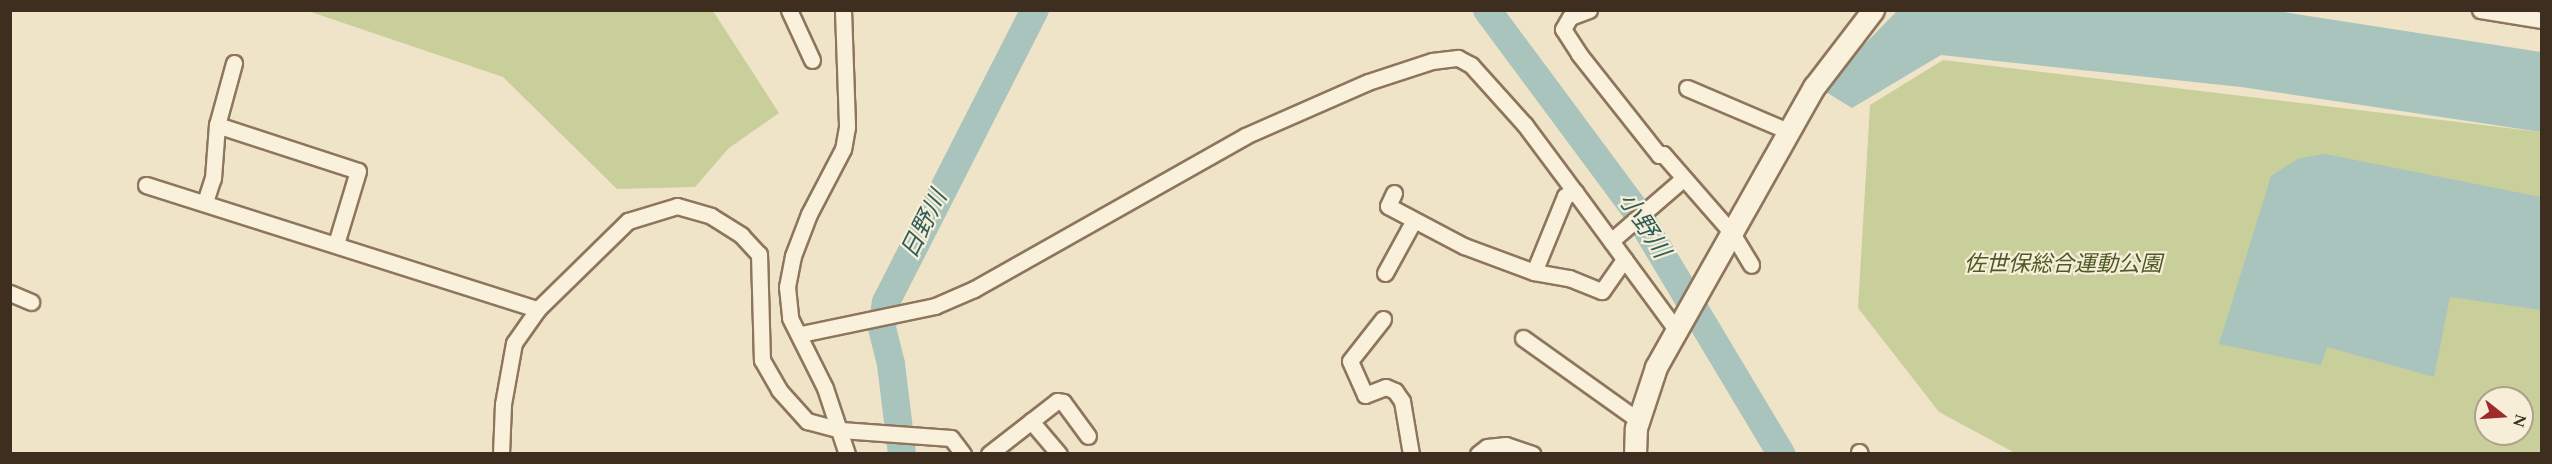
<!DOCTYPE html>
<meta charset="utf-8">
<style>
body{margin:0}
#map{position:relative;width:2552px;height:464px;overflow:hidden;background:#f0e4c8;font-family:Spectral,"Noto Sans JP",serif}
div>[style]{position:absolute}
.green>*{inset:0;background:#c9cf9b}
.water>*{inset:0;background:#a9c4bc}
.river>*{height:28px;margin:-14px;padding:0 14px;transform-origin:14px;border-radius:14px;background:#a9c4bc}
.roads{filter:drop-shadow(2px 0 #8d765c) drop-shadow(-2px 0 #8d765c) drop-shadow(0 2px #8d765c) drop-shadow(0 -2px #8d765c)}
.street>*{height:15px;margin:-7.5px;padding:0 7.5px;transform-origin:7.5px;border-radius:7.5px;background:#faf1dc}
.secondary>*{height:21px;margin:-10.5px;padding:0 10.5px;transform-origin:10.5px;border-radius:10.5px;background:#faf1dc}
span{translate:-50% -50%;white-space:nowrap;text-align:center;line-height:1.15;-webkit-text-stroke:4.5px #f7eed8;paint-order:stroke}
.park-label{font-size:22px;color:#4d5a26;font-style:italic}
.water-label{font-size:24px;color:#2f5d5a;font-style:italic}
.frame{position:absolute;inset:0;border:12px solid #3d2e20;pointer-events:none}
.north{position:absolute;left:2474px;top:386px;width:60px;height:60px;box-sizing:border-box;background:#f7eed8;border:2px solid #ada18e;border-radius:50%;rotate:107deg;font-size:16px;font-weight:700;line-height:24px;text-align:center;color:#3d2e20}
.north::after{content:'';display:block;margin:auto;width:21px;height:27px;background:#9e2a2b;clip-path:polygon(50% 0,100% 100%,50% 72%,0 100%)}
</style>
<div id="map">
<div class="green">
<i style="clip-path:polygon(308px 11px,713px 11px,779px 113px,729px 148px,695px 187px,617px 189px,503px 77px)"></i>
<i style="clip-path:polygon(evenodd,1943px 60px,2541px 132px,2541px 453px,2015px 453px,1939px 412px,1858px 308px,1870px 105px,1943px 60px,2486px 398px,2522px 398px,2522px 434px,2486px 434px,2486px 398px)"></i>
</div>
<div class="water">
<i style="clip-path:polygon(1897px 11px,2277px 11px,2541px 52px,2541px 132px,2241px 87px,1941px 55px,1852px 108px,1821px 89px)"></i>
<i style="clip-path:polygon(2325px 154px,2541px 197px,2541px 310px,2450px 297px,2434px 377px,2327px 347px,2321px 365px,2219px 344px,2271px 176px,2299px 158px)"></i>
</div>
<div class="river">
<i style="left:1487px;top:10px;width:247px;rotate:53.4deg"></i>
<i style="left:1634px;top:208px;width:287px;rotate:59.1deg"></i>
<i style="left:902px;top:454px;width:91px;rotate:-97deg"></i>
<i style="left:891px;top:364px;width:38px;rotate:-104deg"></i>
<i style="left:882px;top:327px;width:25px;rotate:-81deg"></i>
<i style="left:886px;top:302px;width:328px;rotate:-63deg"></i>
</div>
<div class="roads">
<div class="street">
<i style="left:789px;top:10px;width:55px;rotate:65.3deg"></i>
<i style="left:843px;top:10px;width:117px;rotate:88deg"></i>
<i style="left:847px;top:127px;width:22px;rotate:100deg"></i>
<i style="left:843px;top:149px;width:73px;rotate:117.6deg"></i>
<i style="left:809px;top:214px;width:45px;rotate:110.9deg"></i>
<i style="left:793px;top:256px;width:32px;rotate:101deg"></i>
<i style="left:787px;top:287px;width:31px;rotate:84deg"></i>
<i style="left:790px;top:318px;width:78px;rotate:63.4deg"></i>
<i style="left:825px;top:388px;width:70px;rotate:71.6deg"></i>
<i style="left:1589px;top:10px;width:20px;rotate:160deg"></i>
<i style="left:1570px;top:17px;width:14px;rotate:120deg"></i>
<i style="left:1563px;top:29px;width:30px;rotate:57deg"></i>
<i style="left:1579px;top:54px;width:129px;rotate:51.6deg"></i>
<i style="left:1659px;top:155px;width:4px;rotate:-14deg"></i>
<i style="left:1663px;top:154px;width:105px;rotate:48.9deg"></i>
<i style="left:1732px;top:233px;width:37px;rotate:59deg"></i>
<i style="left:2480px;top:10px;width:63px;rotate:9.2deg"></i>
<i style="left:234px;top:63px;width:64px;rotate:105.3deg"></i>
<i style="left:217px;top:125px;width:148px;rotate:18.1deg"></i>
<i style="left:358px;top:171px;width:76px;rotate:106.8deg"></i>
<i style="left:1687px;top:88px;width:110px;rotate:23.1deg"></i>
<i style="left:146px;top:185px;width:411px;rotate:17.6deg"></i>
<i style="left:1394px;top:193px;width:14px;rotate:115deg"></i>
<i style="left:1388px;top:206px;width:86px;rotate:27.8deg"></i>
<i style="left:1464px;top:246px;width:75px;rotate:20.4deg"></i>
<i style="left:1534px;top:272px;width:82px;rotate:-67.8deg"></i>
<i style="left:1565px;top:196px;width:11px;rotate:-22deg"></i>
<i style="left:1575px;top:192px;width:172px;rotate:53.7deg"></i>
<i style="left:205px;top:202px;width:25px;rotate:-72deg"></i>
<i style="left:213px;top:178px;width:53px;rotate:-85.7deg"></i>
<i style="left:1611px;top:241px;width:96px;rotate:-40.8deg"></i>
<i style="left:1534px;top:272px;width:36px;rotate:10deg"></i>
<i style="left:1569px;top:278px;width:35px;rotate:22deg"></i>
<i style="left:1602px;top:291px;width:39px;rotate:-55deg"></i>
<i style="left:1385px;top:273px;width:60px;rotate:-61.3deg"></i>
<i style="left:10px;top:293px;width:23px;rotate:23deg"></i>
<i style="left:1383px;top:319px;width:53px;rotate:128.2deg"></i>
<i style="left:1350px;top:361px;width:37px;rotate:66deg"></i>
<i style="left:1365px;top:395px;width:22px;rotate:-21deg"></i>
<i style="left:1386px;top:387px;width:10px;rotate:24deg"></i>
<i style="left:1395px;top:391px;width:12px;rotate:55deg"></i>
<i style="left:1402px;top:401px;width:54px;rotate:80.4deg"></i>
<i style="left:801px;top:334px;width:137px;rotate:-11.8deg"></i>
<i style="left:935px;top:306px;width:43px;rotate:-23.6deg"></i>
<i style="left:974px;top:289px;width:311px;rotate:-29.4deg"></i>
<i style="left:1245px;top:136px;width:134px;rotate:-23.7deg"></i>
<i style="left:1368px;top:82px;width:67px;rotate:-18.2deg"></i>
<i style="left:1432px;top:61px;width:26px;rotate:-7deg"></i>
<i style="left:1458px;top:58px;width:15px;rotate:28deg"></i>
<i style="left:1471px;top:65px;width:81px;rotate:48deg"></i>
<i style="left:1525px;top:125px;width:84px;rotate:53.3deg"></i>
<i style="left:1523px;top:338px;width:141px;rotate:35.5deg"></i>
<i style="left:1031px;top:421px;width:43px;rotate:49.7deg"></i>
<i style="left:1859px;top:452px;width:2px;rotate:63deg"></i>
<i style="left:501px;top:454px;width:50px;rotate:-87.7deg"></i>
<i style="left:503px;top:404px;width:62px;rotate:-79.8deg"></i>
<i style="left:514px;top:343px;width:42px;rotate:-54.8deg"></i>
<i style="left:538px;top:309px;width:126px;rotate:-44.4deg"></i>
<i style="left:628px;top:221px;width:51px;rotate:-17deg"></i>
<i style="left:677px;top:206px;width:35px;rotate:16deg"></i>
<i style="left:711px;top:216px;width:36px;rotate:32deg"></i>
<i style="left:741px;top:235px;width:26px;rotate:47deg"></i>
<i style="left:759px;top:254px;width:106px;rotate:88.4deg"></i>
<i style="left:762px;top:360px;width:34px;rotate:60deg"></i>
<i style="left:779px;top:390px;width:42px;rotate:47.9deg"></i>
<i style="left:807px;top:421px;width:35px;rotate:15deg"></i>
<i style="left:841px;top:430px;width:110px;rotate:4.2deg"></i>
<i style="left:951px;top:438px;width:20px;rotate:53deg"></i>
<i style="left:989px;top:454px;width:86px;rotate:-37.9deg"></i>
<i style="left:1057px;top:401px;width:6px;rotate:9deg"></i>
<i style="left:1063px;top:402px;width:42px;rotate:53.7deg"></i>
<i style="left:1478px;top:454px;width:11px;rotate:-38deg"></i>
<i style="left:1487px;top:447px;width:19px;rotate:-6deg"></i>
<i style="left:1506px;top:445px;width:28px;rotate:19deg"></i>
</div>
<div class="secondary">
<i style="left:1635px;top:454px;width:26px;rotate:-88deg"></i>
<i style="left:1636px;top:428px;width:64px;rotate:-71.8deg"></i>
<i style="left:1656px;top:367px;width:322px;rotate:-60.6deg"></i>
<i style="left:1814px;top:87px;width:97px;rotate:-52.5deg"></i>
</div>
</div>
<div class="park-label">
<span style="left:2063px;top:265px">佐世保総合運動公園</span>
</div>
<div class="water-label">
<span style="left:925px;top:225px;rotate:-63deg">日野川</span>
<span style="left:1643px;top:226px;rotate:57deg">小野川</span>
</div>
<div class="frame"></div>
<div class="north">N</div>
</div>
